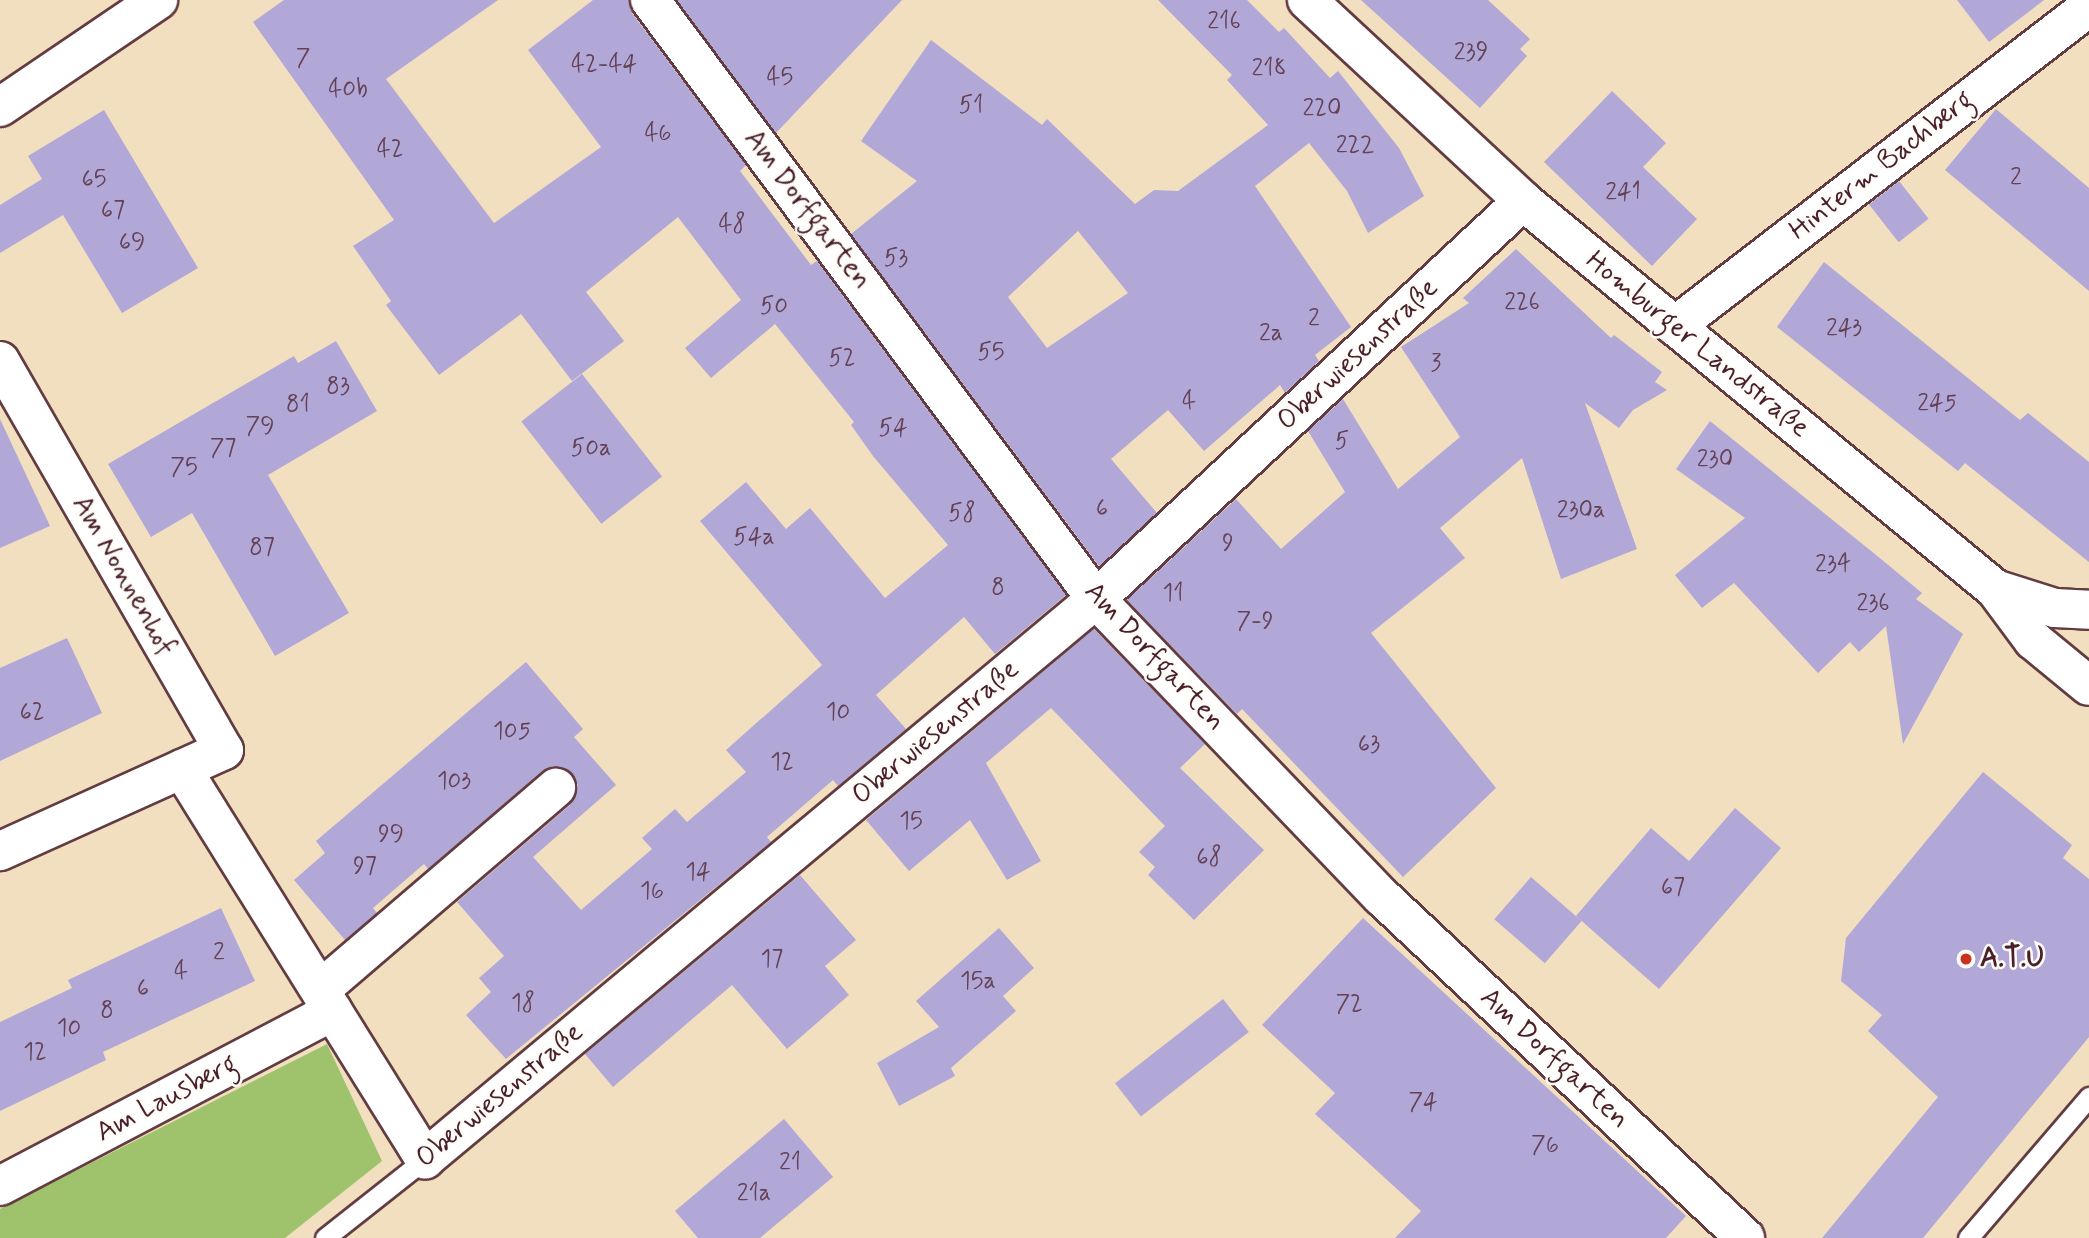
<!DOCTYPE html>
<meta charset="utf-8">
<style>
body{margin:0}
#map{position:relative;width:2089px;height:1238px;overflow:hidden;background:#f2dfc0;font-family:Mynerve,sans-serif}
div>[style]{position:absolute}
.green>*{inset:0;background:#9fc36d}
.building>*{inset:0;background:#b1a8d7;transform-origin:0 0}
.roads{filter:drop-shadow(2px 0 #633c41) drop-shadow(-2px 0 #633c41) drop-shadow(0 2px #633c41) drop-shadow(0 -2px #633c41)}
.lane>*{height:19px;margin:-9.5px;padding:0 9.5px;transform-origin:9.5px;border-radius:9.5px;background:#fff}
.street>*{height:38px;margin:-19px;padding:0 19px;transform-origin:19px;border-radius:19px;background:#fff}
.secondary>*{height:38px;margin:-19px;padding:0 19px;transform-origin:19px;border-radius:19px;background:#fff}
.dots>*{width:19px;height:19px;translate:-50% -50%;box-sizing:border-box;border:4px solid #fdfcf7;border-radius:50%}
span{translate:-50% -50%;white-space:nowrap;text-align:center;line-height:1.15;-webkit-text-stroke:5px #fdfcf7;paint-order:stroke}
.number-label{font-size:24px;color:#644156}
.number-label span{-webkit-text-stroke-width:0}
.street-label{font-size:28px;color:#4a1f2b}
.poi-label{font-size:28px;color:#4a1f2b;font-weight:700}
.left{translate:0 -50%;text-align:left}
</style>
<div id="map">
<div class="green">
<i style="clip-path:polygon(327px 1044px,382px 1161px,285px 1238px,0 1238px,0 1209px)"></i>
</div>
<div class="building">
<i style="clip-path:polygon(284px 0,498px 0,386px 79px,494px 223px,601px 147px,528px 50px,593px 0,629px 0,632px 13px,746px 165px,740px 171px,811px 265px,817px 261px,1066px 595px,995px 654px,964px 617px,876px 695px,906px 729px,838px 786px,833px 780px,767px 837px,771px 842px,506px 1059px,466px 1015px,491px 992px,479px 978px,504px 956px,457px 902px,570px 805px,578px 785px,572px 773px,553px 766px,542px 771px,428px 869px,424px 864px,373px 908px,377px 913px,345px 940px,294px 880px,325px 853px,316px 841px,526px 662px,583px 729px,574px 737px,616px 785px,533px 857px,581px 910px,652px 849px,642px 838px,675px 809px,687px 822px,746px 772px,726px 750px,822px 665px,700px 521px,746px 482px,786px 529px,810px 508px,885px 598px,948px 545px,873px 456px,851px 425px,854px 422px,775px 324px,711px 378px,685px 348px,741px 300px,678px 217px,586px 292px,624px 341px,572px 381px,521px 314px,439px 375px,386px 305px,391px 301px,353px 246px,394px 220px,253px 22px)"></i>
<i style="clip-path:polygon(677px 0,902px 0,776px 133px)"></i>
<i style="clip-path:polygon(evenodd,1158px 0,1247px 0,1279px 32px,1284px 28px,1330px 78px,1338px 71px,1399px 148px,1424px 196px,1368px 233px,1347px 191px,1309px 143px,1255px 186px,1351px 327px,1315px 355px,1319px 361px,1285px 393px,1280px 385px,1204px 451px,1168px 410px,1111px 459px,1157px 513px,1099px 566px,851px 234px,917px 181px,861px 141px,931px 40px,1042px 125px,1047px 119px,1135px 204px,1154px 190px,1178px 191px,1268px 125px,1227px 80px,1232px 75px,1158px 0,1078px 231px,1128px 293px,1047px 348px,1008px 297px,1078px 231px)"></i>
<i style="clip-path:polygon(1361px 0,1488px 0,1530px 39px,1520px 49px,1527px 56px,1480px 108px)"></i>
<i style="clip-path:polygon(1957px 0,2044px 0,1989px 42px)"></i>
<i style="clip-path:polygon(1612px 91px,1666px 143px,1643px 167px,1697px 219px,1652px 266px,1544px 162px)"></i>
<i style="clip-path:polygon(1996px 109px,2089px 188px,2089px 291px,1945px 170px)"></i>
<i style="clip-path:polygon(104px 110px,198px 268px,122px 313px,63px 215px,0 253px,0 205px,42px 179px,28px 156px)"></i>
<i style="left:1899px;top:181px;width:48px;height:38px;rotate:52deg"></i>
<i style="clip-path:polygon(1516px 249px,1611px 338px,1614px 335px,1662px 372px,1655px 382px,1667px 390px,1633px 410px,1619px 428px,1585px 403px,1637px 549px,1561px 579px,1522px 458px,1440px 528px,1465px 558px,1371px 633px,1496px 788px,1403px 877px,1242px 709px,1237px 714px,1127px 600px,1236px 499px,1281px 549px,1345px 492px,1308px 431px,1343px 399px,1398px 489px,1460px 437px,1401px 347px,1469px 303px,1463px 298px)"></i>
<i style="clip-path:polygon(1824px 262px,2020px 420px,2028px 413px,2089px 462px,2089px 562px,1965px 463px,1958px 471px,1777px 327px)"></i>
<i style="clip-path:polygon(336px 341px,377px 411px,268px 475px,349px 613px,275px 656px,192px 513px,151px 537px,108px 464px,294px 356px,298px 363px)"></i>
<i style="left:582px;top:374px;width:130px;height:77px;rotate:52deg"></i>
<i style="clip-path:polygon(0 419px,50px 526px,0 548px)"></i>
<i style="clip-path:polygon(1710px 421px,1881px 559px,1922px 593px,1916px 599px,1963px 634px,1903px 744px,1886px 626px,1859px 652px,1850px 642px,1818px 673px,1734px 583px,1702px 608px,1675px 575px,1745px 518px,1676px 469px)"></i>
<i style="clip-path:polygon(1094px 629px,1205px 744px,1180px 768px,1264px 850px,1194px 920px,1148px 875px,1155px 867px,1139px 852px,1165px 826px,1051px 708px,986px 763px,1041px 861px,1007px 880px,970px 820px,909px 871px,866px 820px)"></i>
<i style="clip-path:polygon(67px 638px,102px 713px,0 761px,0 668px)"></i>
<i style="clip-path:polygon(1983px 772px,2072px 845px,2063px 858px,2089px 879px,2089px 1037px,1923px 1238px,1822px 1238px,1938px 1097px,1868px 1031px,1882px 1015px,1841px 981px,1846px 938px)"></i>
<i style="clip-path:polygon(1735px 808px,1781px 848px,1659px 989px,1576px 916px,1651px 828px,1689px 861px)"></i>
<i style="clip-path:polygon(800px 875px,856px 940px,825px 966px,849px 995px,787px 1049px,732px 985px,613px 1087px,585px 1054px)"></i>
<i style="left:1531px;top:877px;width:67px;height:56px;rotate:41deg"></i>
<i style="clip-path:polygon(221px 908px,255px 981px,103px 1052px,106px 1060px,0 1111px,0 1022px,72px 988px,68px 980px)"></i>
<i style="clip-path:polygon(1363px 918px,1686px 1216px,1666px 1238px,1395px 1238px,1421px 1211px,1315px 1114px,1335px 1093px,1262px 1025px)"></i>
<i style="clip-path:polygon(999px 928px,1034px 968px,1003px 996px,1016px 1011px,951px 1068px,955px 1076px,899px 1106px,877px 1063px,939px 1027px,916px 1001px)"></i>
<i style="left:1223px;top:999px;width:42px;height:137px;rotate:52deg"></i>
<i style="clip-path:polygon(784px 1119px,833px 1177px,760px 1238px,698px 1238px,675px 1211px)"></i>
</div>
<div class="roads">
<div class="lane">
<i style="left:325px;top:1238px;width:127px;rotate:-38.3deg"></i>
<i style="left:1968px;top:1238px;width:186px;rotate:-49.4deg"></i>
</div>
<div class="street">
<i style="left:650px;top:0;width:747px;rotate:53.33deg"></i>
<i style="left:1096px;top:599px;width:413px;rotate:46.2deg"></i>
<i style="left:1382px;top:897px;width:498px;rotate:43.2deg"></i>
<i style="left:0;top:107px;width:191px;rotate:-34.1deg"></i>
<i style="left:1675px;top:326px;width:523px;rotate:-37.62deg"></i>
<i style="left:0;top:361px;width:449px;rotate:60.1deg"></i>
<i style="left:224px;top:750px;width:246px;rotate:155.7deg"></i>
<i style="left:182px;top:769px;width:460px;rotate:58.1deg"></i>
<i style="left:425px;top:1159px;width:874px;rotate:-39.85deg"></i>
<i style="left:1096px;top:599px;width:584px;rotate:-42.99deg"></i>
<i style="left:320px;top:990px;width:311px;rotate:-40.6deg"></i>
<i style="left:0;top:1186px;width:376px;rotate:-27.7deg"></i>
</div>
<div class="secondary">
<i style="left:1307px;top:0;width:295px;rotate:42.9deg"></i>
<i style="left:1523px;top:201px;width:611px;rotate:39.42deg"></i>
<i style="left:1995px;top:589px;width:64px;rotate:53.3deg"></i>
<i style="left:2033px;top:640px;width:72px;rotate:39.4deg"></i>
<i style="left:1995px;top:589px;width:63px;rotate:17.6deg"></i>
<i style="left:2055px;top:608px;width:34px;rotate:3deg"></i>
</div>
</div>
<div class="dots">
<i style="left:1966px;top:959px;background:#c8321e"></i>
</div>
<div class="number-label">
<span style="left:1224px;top:22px">216</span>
<span style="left:1471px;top:53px">239</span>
<span style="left:303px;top:59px">7</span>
<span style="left:604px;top:65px">42-44</span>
<span style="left:1269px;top:69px">218</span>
<span style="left:780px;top:78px">45</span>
<span style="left:348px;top:90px">40b</span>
<span style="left:971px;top:106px">51</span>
<span style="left:1322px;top:109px">220</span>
<span style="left:658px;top:134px">46</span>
<span style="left:1355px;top:146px">222</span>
<span style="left:390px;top:150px">42</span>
<span style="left:2016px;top:178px">2</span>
<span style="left:94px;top:180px">65</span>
<span style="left:1623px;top:193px">241</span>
<span style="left:113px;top:211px">67</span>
<span style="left:732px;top:225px">48</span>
<span style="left:132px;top:243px">69</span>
<span style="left:896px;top:259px">53</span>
<span style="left:1522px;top:303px">226</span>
<span style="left:774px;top:307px">50</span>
<span style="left:1314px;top:319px">2</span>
<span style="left:1844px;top:329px">243</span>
<span style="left:1271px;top:334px">2a</span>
<span style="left:991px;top:353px">55</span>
<span style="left:842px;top:359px">52</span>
<span style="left:1436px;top:364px">3</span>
<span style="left:338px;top:387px">83</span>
<span style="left:1189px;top:402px">4</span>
<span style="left:1937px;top:404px">245</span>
<span style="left:298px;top:405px">81</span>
<span style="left:260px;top:427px">79</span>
<span style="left:893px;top:429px">54</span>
<span style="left:1342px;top:442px">5</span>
<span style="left:223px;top:449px">77</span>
<span style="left:591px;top:449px">50a</span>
<span style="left:1715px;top:460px">230</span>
<span style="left:184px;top:468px">75</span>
<span style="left:1102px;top:509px">6</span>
<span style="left:1581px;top:511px">230a</span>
<span style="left:962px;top:514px">58</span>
<span style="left:754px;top:538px">54a</span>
<span style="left:1228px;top:544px">9</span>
<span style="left:262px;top:548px">87</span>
<span style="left:1833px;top:565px">234</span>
<span style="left:998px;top:588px">8</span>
<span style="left:1173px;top:594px">11</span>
<span style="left:1873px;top:604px">236</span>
<span style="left:1255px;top:622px">7-9</span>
<span style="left:32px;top:713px">62</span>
<span style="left:838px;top:713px">10</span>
<span style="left:512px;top:732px">105</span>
<span style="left:1369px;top:745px">63</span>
<span style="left:782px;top:763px">12</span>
<span style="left:454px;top:782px">103</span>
<span style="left:911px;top:822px">15</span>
<span style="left:391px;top:835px">99</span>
<span style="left:1209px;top:858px">68</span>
<span style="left:365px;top:867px">97</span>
<span style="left:698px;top:873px">14</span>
<span style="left:1673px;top:888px">67</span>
<span style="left:652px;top:892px">16</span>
<span style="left:219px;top:953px">2</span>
<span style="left:772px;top:960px">17</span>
<span style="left:181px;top:972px">4</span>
<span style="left:978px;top:982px">15a</span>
<span style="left:143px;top:989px">6</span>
<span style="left:523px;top:1004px">18</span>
<span style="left:1349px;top:1005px">72</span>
<span style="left:107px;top:1011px">8</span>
<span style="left:69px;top:1029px">10</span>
<span style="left:35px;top:1053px">12</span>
<span style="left:1423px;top:1103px">74</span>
<span style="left:1545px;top:1146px">76</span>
<span style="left:790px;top:1163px">21</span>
<span style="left:754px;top:1194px">21a</span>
</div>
<div class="street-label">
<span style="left:1882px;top:166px;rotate:-38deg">Hinterm Bachberg</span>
<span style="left:807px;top:210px;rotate:53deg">Am Dorfgarten</span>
<span style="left:1697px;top:345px;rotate:39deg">Homburger Landstraße</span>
<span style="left:1358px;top:355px;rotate:-43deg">Oberwiesenstraße</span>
<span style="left:123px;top:576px;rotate:60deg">Am Nonnenhof</span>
<span style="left:1154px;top:657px;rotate:47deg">Am Dorfgarten</span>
<span style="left:936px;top:733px;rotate:-40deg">Oberwiesenstraße</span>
<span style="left:1554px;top:1059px;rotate:43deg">Am Dorfgarten</span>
<span style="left:500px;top:1096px;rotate:-40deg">Oberwiesenstraße</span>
<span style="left:167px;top:1099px;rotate:-28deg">Am Lausberg</span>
</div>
<div class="poi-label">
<span class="left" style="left:1980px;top:959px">A.T.U</span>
</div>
</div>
